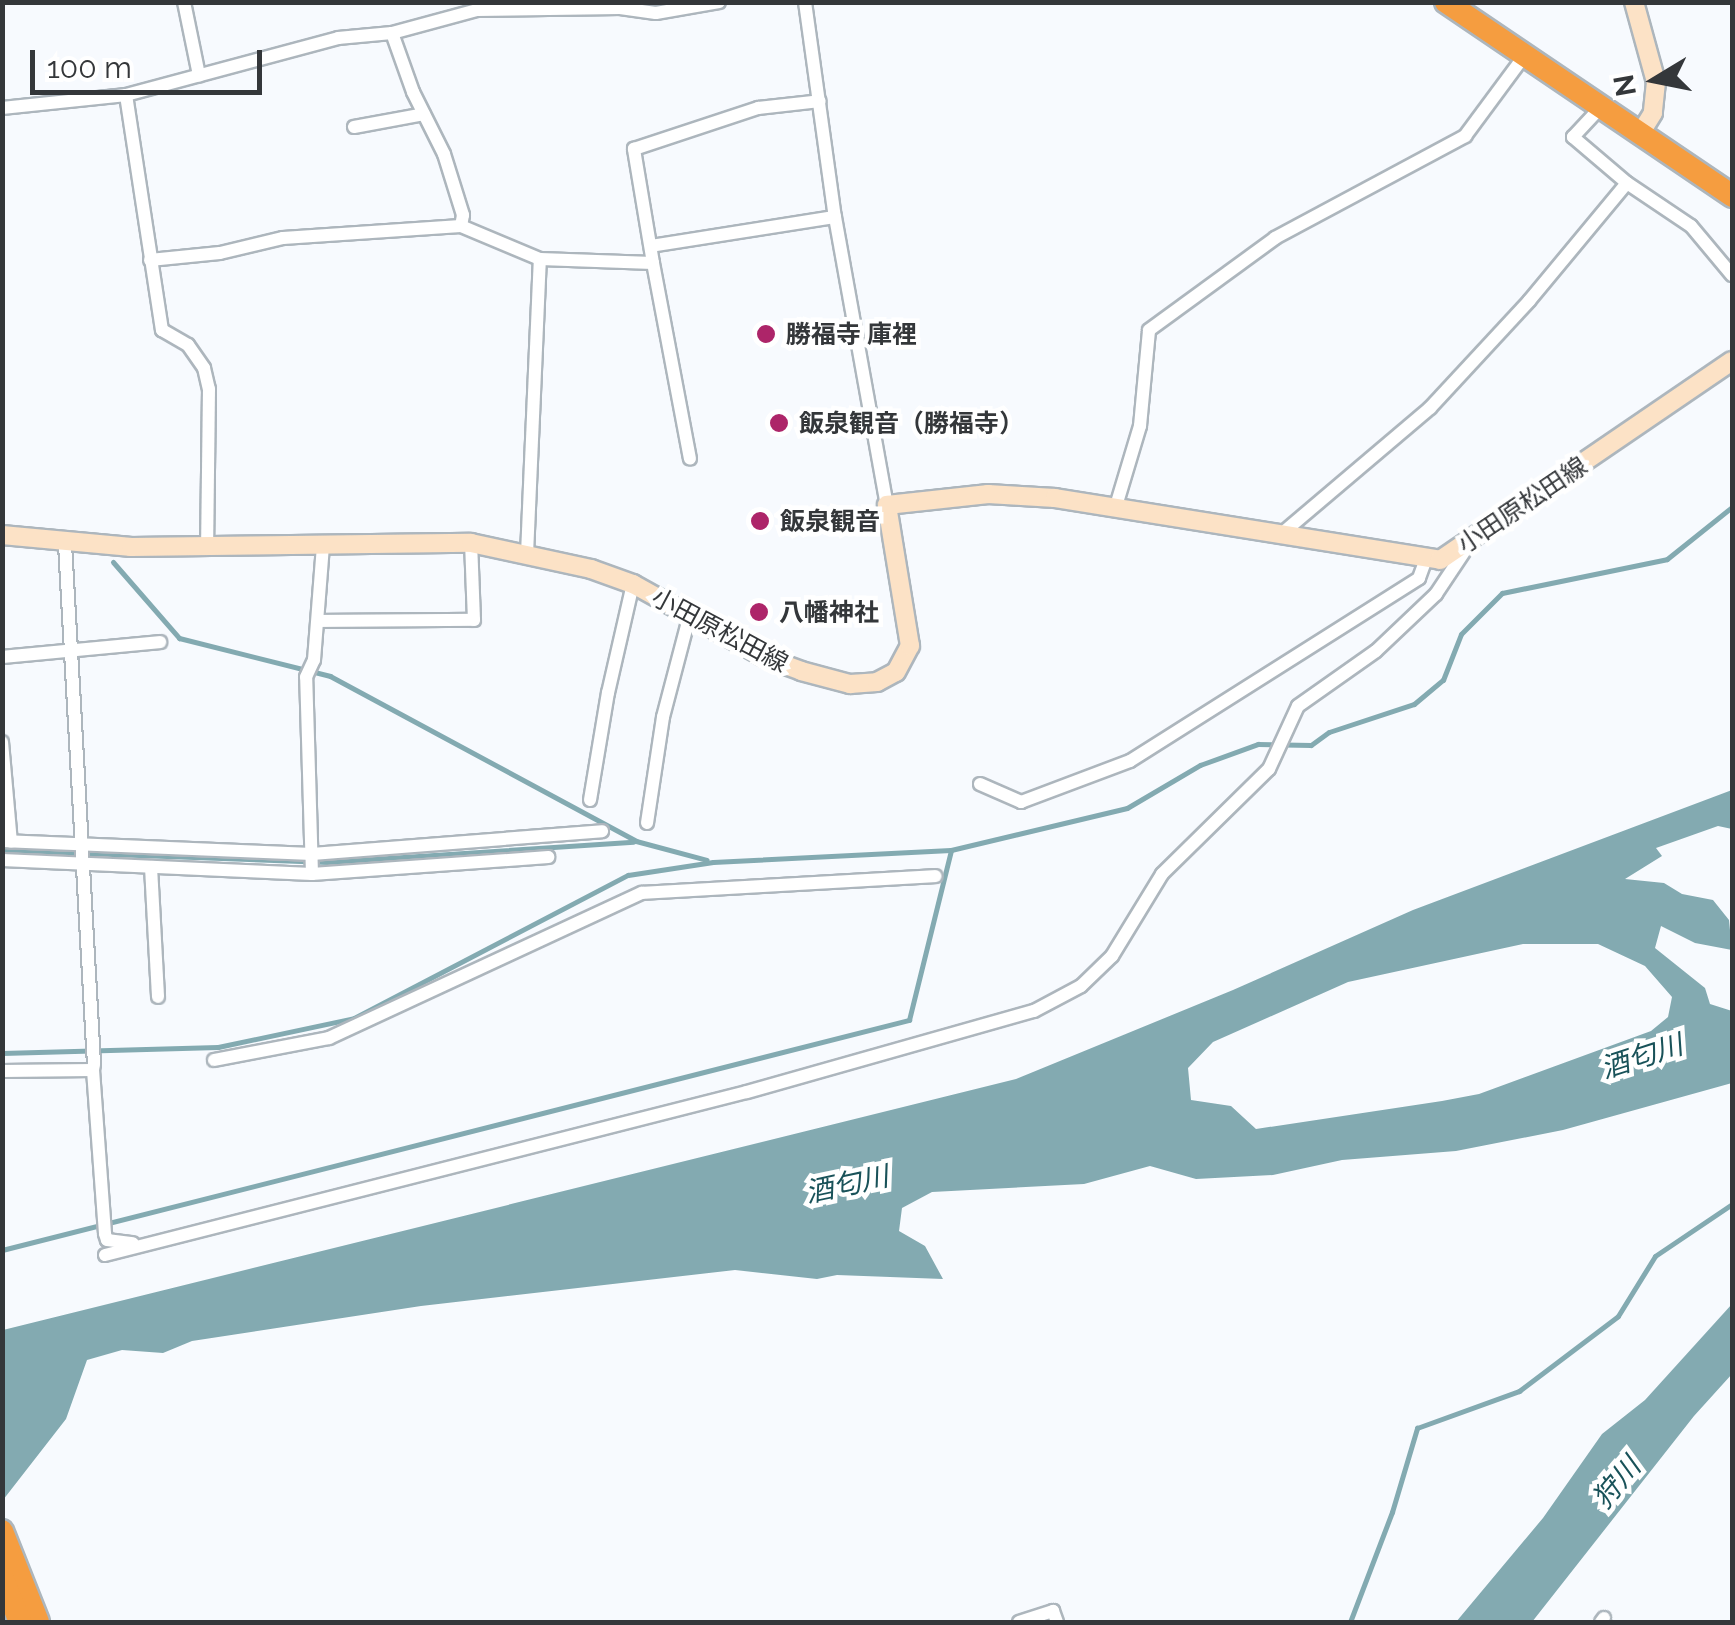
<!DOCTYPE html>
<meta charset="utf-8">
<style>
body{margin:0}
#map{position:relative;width:1735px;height:1625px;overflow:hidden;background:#f7fafe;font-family:Raleway,"Noto Sans JP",sans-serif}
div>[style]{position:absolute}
.water>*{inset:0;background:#83aab1}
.stream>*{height:5px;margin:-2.5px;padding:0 2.5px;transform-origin:2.5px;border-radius:2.5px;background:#83aab1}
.roads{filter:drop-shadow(2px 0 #adb6bd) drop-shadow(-2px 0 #adb6bd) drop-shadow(0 2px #adb6bd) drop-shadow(0 -2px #adb6bd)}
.street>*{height:12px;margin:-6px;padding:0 6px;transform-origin:6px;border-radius:6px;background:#fff}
.secondary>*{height:18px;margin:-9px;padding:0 9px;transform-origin:9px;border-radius:9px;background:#fce2c6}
.highway>*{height:22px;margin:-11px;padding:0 11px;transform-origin:11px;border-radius:11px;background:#f59d40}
.dots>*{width:28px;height:28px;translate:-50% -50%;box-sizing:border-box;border:5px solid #fff;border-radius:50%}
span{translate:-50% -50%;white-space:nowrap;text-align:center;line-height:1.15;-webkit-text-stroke:9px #fff;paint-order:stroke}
.poi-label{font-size:25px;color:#34373a;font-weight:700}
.left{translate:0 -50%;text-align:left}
.street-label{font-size:25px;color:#34373a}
.water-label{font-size:28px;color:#195259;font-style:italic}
.frame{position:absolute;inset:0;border:5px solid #34373a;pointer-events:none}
.north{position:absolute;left:1605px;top:30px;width:100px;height:100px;-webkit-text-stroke:8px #fff;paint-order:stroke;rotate:260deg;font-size:28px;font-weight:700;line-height:40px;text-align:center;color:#34373a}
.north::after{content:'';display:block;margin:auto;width:35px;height:45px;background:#34373a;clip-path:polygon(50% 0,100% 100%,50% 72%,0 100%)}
.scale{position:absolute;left:30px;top:50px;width:232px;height:45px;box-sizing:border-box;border:5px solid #34373a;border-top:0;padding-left:12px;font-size:30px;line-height:35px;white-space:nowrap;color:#34373a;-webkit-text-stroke:8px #fff;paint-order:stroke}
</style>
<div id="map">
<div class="water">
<i style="clip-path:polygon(evenodd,1732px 790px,1732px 829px,1718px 826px,1656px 848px,1662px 856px,1625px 879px,1664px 883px,1682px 894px,1713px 900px,1729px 920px,1732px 950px,1695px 943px,1661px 926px,1655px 948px,1705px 988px,1710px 1004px,1732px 1011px,1732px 1083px,1563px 1130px,1456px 1151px,1342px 1160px,1273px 1175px,1196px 1179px,1150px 1166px,1084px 1184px,932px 1192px,902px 1208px,899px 1231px,925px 1246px,943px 1279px,837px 1275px,817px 1279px,735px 1270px,421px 1306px,192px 1341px,163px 1353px,122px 1350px,87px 1360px,66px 1419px,3px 1500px,3px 1330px,1016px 1079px,1233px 990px,1413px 910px,1732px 790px,1523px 944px,1598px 944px,1645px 966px,1672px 997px,1668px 1017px,1651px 1031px,1479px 1094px,1442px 1101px,1256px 1129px,1231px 1106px,1191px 1100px,1188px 1068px,1213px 1042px,1348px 982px,1523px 944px)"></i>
<i style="clip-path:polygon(1732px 1304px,1732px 1374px,1694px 1416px,1532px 1622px,1456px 1622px,1543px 1518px,1602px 1434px,1645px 1400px)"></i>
</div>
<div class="stream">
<i style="left:113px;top:562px;width:101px;rotate:49deg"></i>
<i style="left:179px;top:638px;width:156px;rotate:14.1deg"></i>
<i style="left:330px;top:676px;width:348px;rotate:28.3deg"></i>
<i style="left:636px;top:841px;width:73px;rotate:15deg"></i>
<i style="left:2px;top:850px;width:326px;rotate:2.1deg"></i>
<i style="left:328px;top:862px;width:306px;rotate:-3.8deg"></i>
<i style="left:2px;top:1053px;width:216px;rotate:-1.6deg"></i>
<i style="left:218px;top:1047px;width:139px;rotate:-12deg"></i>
<i style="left:354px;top:1018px;width:309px;rotate:-27.6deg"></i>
<i style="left:628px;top:875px;width:86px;rotate:-8.7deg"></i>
<i style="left:713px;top:862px;width:238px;rotate:-2.9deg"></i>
<i style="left:951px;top:850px;width:181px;rotate:-13.4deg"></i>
<i style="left:1127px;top:808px;width:85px;rotate:-30.5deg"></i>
<i style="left:1200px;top:765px;width:62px;rotate:-19.9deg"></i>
<i style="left:1258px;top:744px;width:53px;rotate:1.1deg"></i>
<i style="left:1311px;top:745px;width:22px;rotate:-36deg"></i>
<i style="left:1329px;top:732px;width:89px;rotate:-18.2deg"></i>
<i style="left:1414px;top:704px;width:38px;rotate:-40deg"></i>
<i style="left:1443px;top:680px;width:49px;rotate:-68.6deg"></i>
<i style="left:1461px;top:634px;width:58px;rotate:-45deg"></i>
<i style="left:1502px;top:593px;width:168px;rotate:-11.6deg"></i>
<i style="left:1667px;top:559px;width:83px;rotate:-38.7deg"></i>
<i style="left:2px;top:1250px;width:936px;rotate:-14.23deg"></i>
<i style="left:909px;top:1020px;width:175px;rotate:-76.1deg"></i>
<i style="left:1350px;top:1622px;width:118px;rotate:-69.1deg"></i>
<i style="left:1392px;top:1512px;width:88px;rotate:-73.4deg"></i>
<i style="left:1417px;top:1428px;width:109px;rotate:-19.9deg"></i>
<i style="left:1519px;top:1391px;width:124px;rotate:-37.1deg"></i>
<i style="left:1618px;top:1316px;width:70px;rotate:-58.3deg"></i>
<i style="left:1655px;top:1256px;width:93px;rotate:-34deg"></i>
</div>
<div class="roads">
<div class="street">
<i style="left:184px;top:2px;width:75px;rotate:78.4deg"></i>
<i style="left:805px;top:2px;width:217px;rotate:82.1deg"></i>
<i style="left:835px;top:217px;width:293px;rotate:79.8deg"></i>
<i style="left:392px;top:33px;width:63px;rotate:70.4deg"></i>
<i style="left:413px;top:92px;width:69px;rotate:63.4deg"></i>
<i style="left:444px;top:154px;width:64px;rotate:72.7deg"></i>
<i style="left:463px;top:215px;width:11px;rotate:100deg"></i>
<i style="left:126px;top:95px;width:238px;rotate:81.3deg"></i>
<i style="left:162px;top:330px;width:30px;rotate:30deg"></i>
<i style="left:188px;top:345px;width:28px;rotate:55deg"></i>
<i style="left:204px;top:368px;width:22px;rotate:77deg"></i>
<i style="left:209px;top:389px;width:158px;rotate:90.7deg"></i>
<i style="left:2px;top:108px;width:125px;rotate:-6deg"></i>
<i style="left:126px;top:95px;width:220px;rotate:-15deg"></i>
<i style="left:338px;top:38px;width:54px;rotate:-5.3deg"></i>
<i style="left:392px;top:33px;width:88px;rotate:-15.1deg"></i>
<i style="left:477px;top:10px;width:143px;rotate:-0.8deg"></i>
<i style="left:620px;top:8px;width:36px;rotate:8deg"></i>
<i style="left:656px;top:13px;width:64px;rotate:-9.9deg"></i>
<i style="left:354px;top:127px;width:71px;rotate:-10.5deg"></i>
<i style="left:1627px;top:183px;width:77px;rotate:33.9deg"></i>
<i style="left:1691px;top:226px;width:64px;rotate:50.1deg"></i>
<i style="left:651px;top:246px;width:186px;rotate:-9deg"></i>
<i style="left:150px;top:260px;width:70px;rotate:-5.7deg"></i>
<i style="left:220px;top:253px;width:65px;rotate:-13.4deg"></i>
<i style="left:283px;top:238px;width:178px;rotate:-3.9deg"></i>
<i style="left:461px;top:226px;width:86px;rotate:22.7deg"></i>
<i style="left:540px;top:259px;width:113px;rotate:2deg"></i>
<i style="left:653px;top:263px;width:116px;rotate:-99.5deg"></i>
<i style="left:634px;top:149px;width:131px;rotate:-18.3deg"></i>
<i style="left:758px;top:108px;width:62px;rotate:-6.4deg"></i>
<i style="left:653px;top:263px;width:199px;rotate:79.3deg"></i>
<i style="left:1116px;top:506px;width:84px;rotate:-73.3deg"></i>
<i style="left:1140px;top:426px;width:96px;rotate:-84.6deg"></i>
<i style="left:1149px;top:330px;width:156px;rotate:-36.1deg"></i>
<i style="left:1275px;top:238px;width:216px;rotate:-28.2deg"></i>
<i style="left:1465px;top:136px;width:101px;rotate:-53.5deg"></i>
<i style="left:1279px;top:536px;width:198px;rotate:-40.3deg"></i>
<i style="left:1430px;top:408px;width:146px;rotate:-47.2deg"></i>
<i style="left:1529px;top:301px;width:153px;rotate:-50.3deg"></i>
<i style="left:1627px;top:183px;width:71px;rotate:-139.6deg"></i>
<i style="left:1573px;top:137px;width:41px;rotate:-47deg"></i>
<i style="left:527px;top:554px;width:295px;rotate:-87.5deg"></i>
<i style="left:318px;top:621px;width:156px;rotate:-0.4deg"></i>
<i style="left:474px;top:620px;width:77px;rotate:-92.2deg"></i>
<i style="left:2px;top:657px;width:159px;rotate:-5.4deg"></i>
<i style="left:2px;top:742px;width:100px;rotate:84.9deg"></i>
<i style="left:980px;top:784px;width:45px;rotate:23.7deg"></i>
<i style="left:1021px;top:802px;width:116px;rotate:-20.6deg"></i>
<i style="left:1130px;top:761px;width:342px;rotate:-32.3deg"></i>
<i style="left:1419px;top:578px;width:20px;rotate:-70deg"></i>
<i style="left:590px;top:800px;width:109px;rotate:-80.5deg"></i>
<i style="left:608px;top:693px;width:112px;rotate:-77.1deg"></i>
<i style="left:647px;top:823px;width:107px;rotate:-81.4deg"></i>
<i style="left:663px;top:717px;width:106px;rotate:-75.3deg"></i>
<i style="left:2px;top:841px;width:310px;rotate:2.4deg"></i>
<i style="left:312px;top:854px;width:291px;rotate:-4.5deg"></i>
<i style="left:2px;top:860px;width:310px;rotate:2.6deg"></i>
<i style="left:312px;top:874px;width:237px;rotate:-4.1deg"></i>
<i style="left:151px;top:867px;width:130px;rotate:86.9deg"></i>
<i style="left:312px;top:874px;width:197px;rotate:-91.7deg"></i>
<i style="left:306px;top:677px;width:19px;rotate:-65deg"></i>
<i style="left:314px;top:660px;width:115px;rotate:-85.5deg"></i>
<i style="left:214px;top:1060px;width:117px;rotate:-10.8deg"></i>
<i style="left:329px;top:1038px;width:345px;rotate:-24.9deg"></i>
<i style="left:642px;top:893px;width:294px;rotate:-3.3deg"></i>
<i style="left:93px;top:1070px;width:164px;rotate:85.8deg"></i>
<i style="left:105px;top:1234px;width:6px;rotate:72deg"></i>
<i style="left:107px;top:1240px;width:26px;rotate:7deg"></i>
<i style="left:2px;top:1071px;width:91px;rotate:-0.6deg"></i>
<i style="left:93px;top:1070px;width:6px;rotate:-81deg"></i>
<i style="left:94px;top:1064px;width:522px;rotate:-93.19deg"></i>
<i style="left:105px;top:1255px;width:662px;rotate:-14.25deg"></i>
<i style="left:747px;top:1092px;width:298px;rotate:-15.8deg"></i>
<i style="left:1034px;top:1011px;width:53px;rotate:-28deg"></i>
<i style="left:1081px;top:986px;width:43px;rotate:-44.1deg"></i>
<i style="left:1112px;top:956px;width:96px;rotate:-58.6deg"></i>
<i style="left:1162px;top:874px;width:150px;rotate:-44.5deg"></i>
<i style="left:1269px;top:769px;width:69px;rotate:-65.3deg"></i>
<i style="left:1298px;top:706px;width:95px;rotate:-35.2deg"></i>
<i style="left:1376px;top:651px;width:83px;rotate:-43.5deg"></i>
<i style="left:1436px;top:594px;width:61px;rotate:-56.3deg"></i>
<i style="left:1019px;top:1622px;width:36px;rotate:-18deg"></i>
<i style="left:1053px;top:1611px;width:12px;rotate:70deg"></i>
<i style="left:1601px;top:1622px;width:5px;rotate:-53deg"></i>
</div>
<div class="secondary">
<i style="left:1634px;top:2px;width:83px;rotate:74.6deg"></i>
<i style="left:1656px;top:82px;width:31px;rotate:96deg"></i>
<i style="left:1653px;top:113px;width:25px;rotate:122deg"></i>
<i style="left:2px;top:535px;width:130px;rotate:5.3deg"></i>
<i style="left:131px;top:547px;width:340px;rotate:-0.7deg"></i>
<i style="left:471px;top:543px;width:123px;rotate:12.2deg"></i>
<i style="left:591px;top:569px;width:45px;rotate:19.7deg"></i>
<i style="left:633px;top:584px;width:152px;rotate:29.1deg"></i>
<i style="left:766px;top:658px;width:37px;rotate:20deg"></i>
<i style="left:801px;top:671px;width:51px;rotate:14.9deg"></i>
<i style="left:850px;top:684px;width:27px;rotate:-4deg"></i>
<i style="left:877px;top:682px;width:21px;rotate:-28deg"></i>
<i style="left:896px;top:672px;width:30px;rotate:-62deg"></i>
<i style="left:910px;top:646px;width:143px;rotate:-99.3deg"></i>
<i style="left:887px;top:505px;width:102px;rotate:-6.2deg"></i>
<i style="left:988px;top:494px;width:67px;rotate:3.4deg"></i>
<i style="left:1055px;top:498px;width:390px;rotate:9.1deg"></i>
<i style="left:1440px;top:560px;width:353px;rotate:-34.3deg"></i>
</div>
<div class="highway">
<i style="left:1446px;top:2px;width:346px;rotate:34.1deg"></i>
<i style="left:2px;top:1531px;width:98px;rotate:68.4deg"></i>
<i style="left:2px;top:1577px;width:48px;rotate:68.2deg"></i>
</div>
</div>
<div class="dots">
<i style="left:766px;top:334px;background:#ad2569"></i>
<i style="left:779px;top:423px;background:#ad2569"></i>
<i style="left:760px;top:521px;background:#ad2569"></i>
<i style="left:759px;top:612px;background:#ad2569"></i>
</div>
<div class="poi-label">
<span class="left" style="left:786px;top:334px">勝福寺 庫裡</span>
<span class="left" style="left:799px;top:423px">飯泉観音（勝福寺）</span>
<span class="left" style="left:780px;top:521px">飯泉観音</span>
<span class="left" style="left:779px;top:612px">八幡神社</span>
</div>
<div class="street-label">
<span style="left:1522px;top:505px;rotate:-34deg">小田原松田線</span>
<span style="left:720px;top:630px;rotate:28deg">小田原松田線</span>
</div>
<div class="water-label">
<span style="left:1642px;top:1057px;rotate:-18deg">酒匂川</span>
<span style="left:847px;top:1185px;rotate:-12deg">酒匂川</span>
<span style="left:1617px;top:1483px;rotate:-50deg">狩川</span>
</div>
<div class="frame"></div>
<div class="north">N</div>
<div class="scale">100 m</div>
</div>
